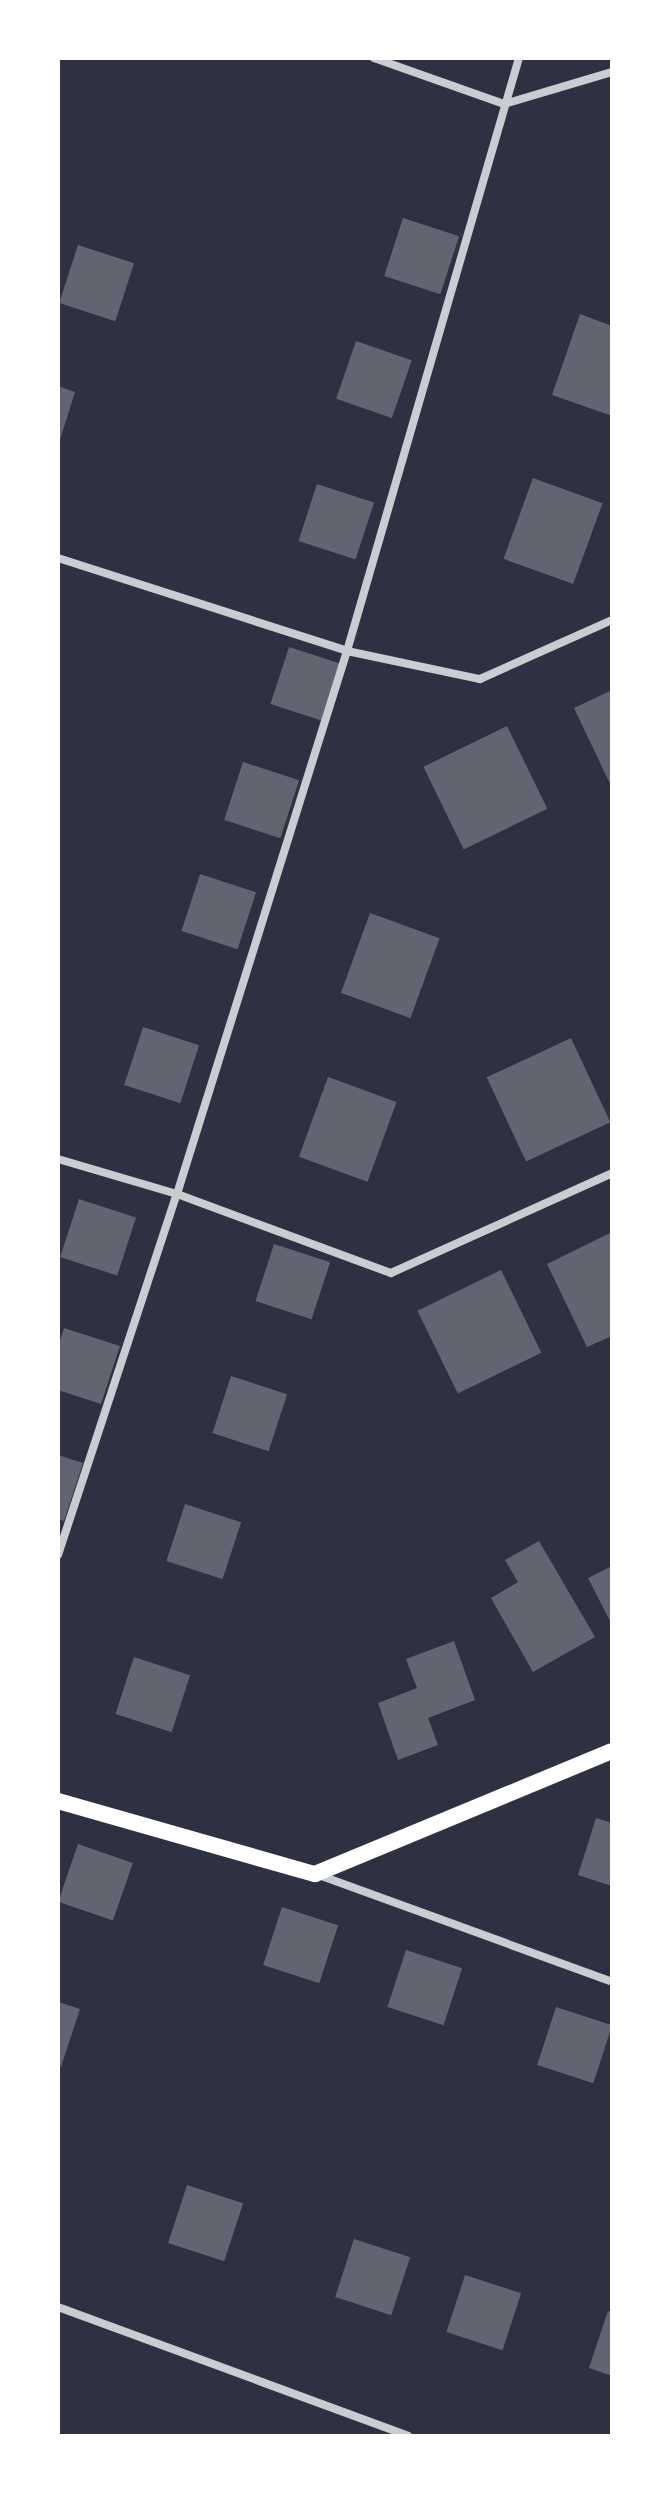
<!DOCTYPE html>
<style>
body{margin:0}
#map{position:relative;width:670px;height:2494px;overflow:hidden;background:#2d3142;font-family:Raleway,sans-serif}
div>[style]{position:absolute}
.building>*{inset:0;background:#626471;transform-origin:0 0}
.minor>*{height:8px;margin:-4px;padding:0 4px;transform-origin:4px;border-radius:4px;background:#caccd0}
.secondary>*{height:16px;margin:-8px;padding:0 8px;transform-origin:8px;border-radius:8px;background:#fff}
span{translate:-50% -50%;white-space:nowrap;text-align:center;line-height:1.15;-webkit-text-stroke:7px #fff;paint-order:stroke}
.frame{position:absolute;inset:0;border:60px solid #fff;pointer-events:none}
</style>
<div id="map">
<div class="building">
<i style="left:403px;top:218px;width:59px;height:61px;rotate:18deg"></i>
<i style="left:78px;top:245px;width:59px;height:61px;rotate:18deg"></i>
<i style="clip-path:polygon(580px 314px,612px 326px,612px 416px,552px 395px)"></i>
<i style="left:356px;top:341px;width:59px;height:61px;rotate:19deg"></i>
<i style="clip-path:polygon(58px 386px,75px 392px,59px 443px,58px 443px)"></i>
<i style="left:533px;top:478px;width:74px;height:86px;rotate:20deg"></i>
<i style="left:317px;top:484px;width:60px;height:60px;rotate:18deg"></i>
<i style="left:289px;top:647px;width:60px;height:60px;rotate:18deg"></i>
<i style="clip-path:polygon(612px 690px,612px 788px,574px 708px)"></i>
<i style="left:507px;top:726px;width:92px;height:93px;rotate:64deg"></i>
<i style="left:243px;top:762px;width:59px;height:61px;rotate:18deg"></i>
<i style="left:200px;top:874px;width:59px;height:60px;rotate:18deg"></i>
<i style="left:370px;top:913px;width:74px;height:85px;rotate:20deg"></i>
<i style="left:143px;top:1027px;width:59px;height:61px;rotate:18deg"></i>
<i style="left:571px;top:1038px;width:93px;height:93px;rotate:65deg"></i>
<i style="left:328px;top:1077px;width:73px;height:85px;rotate:20deg"></i>
<i style="left:79px;top:1199px;width:60px;height:61px;rotate:18deg"></i>
<i style="clip-path:polygon(612px 1232px,612px 1336px,587px 1347px,547px 1264px)"></i>
<i style="left:274px;top:1244px;width:59px;height:60px;rotate:18deg"></i>
<i style="left:501px;top:1270px;width:92px;height:93px;rotate:64deg"></i>
<i style="clip-path:polygon(64px 1328px,120px 1346px,101px 1404px,58px 1390px,58px 1347px)"></i>
<i style="left:231px;top:1376px;width:59px;height:60px;rotate:18deg"></i>
<i style="clip-path:polygon(58px 1455px,83px 1463px,64px 1521px,58px 1519px)"></i>
<i style="left:185px;top:1504px;width:59px;height:60px;rotate:18deg"></i>
<i style="clip-path:polygon(539px 1541px,595px 1637px,533px 1672px,491px 1598px,518px 1582px,505px 1560px)"></i>
<i style="clip-path:polygon(612px 1566px,612px 1625px,588px 1578px)"></i>
<i style="clip-path:polygon(454px 1641px,475px 1700px,428px 1718px,438px 1745px,398px 1760px,378px 1703px,417px 1688px,406px 1659px)"></i>
<i style="left:134px;top:1657px;width:59px;height:60px;rotate:18deg"></i>
<i style="clip-path:polygon(596px 1818px,612px 1823px,612px 1886px,578px 1875px)"></i>
<i style="left:78px;top:1844px;width:58px;height:61px;rotate:19deg"></i>
<i style="left:282px;top:1907px;width:59px;height:61px;rotate:18deg"></i>
<i style="left:406px;top:1950px;width:59px;height:60px;rotate:18deg"></i>
<i style="clip-path:polygon(58px 2002px,80px 2009px,61px 2067px,58px 2066px)"></i>
<i style="left:556px;top:2007px;width:59px;height:61px;rotate:18deg"></i>
<i style="left:187px;top:2185px;width:59px;height:61px;rotate:18deg"></i>
<i style="left:354px;top:2239px;width:59px;height:61px;rotate:18deg"></i>
<i style="left:465px;top:2275px;width:59px;height:60px;rotate:18deg"></i>
<i style="clip-path:polygon(608px 2311px,612px 2312px,612px 2376px,589px 2368px)"></i>
</div>
<div class="minor">
<i style="left:374px;top:58px;width:138px;rotate:19.5deg"></i>
<i style="left:504px;top:104px;width:113px;rotate:-16.5deg"></i>
<i style="left:58px;top:558px;width:304px;rotate:17.8deg"></i>
<i style="left:347px;top:651px;width:136px;rotate:11.9deg"></i>
<i style="left:480px;top:679px;width:145px;rotate:-24.1deg"></i>
<i style="left:58px;top:1159px;width:124px;rotate:16.4deg"></i>
<i style="left:177px;top:1194px;width:228px;rotate:20.3deg"></i>
<i style="left:391px;top:1273px;width:243px;rotate:-24.3deg"></i>
<i style="left:58px;top:1555px;width:380px;rotate:-71.8deg"></i>
<i style="left:177px;top:1194px;width:569px;rotate:-72.62deg"></i>
<i style="left:347px;top:651px;width:617px;rotate:-73.83deg"></i>
<i style="left:316px;top:1874px;width:315px;rotate:20deg"></i>
<i style="left:58px;top:2307px;width:373px;rotate:20.2deg"></i>
</div>
<div class="secondary">
<i style="left:58px;top:1801px;width:267px;rotate:15.9deg"></i>
<i style="left:315px;top:1874px;width:321px;rotate:-22.5deg"></i>
</div>
<div class="frame"></div>
</div>
